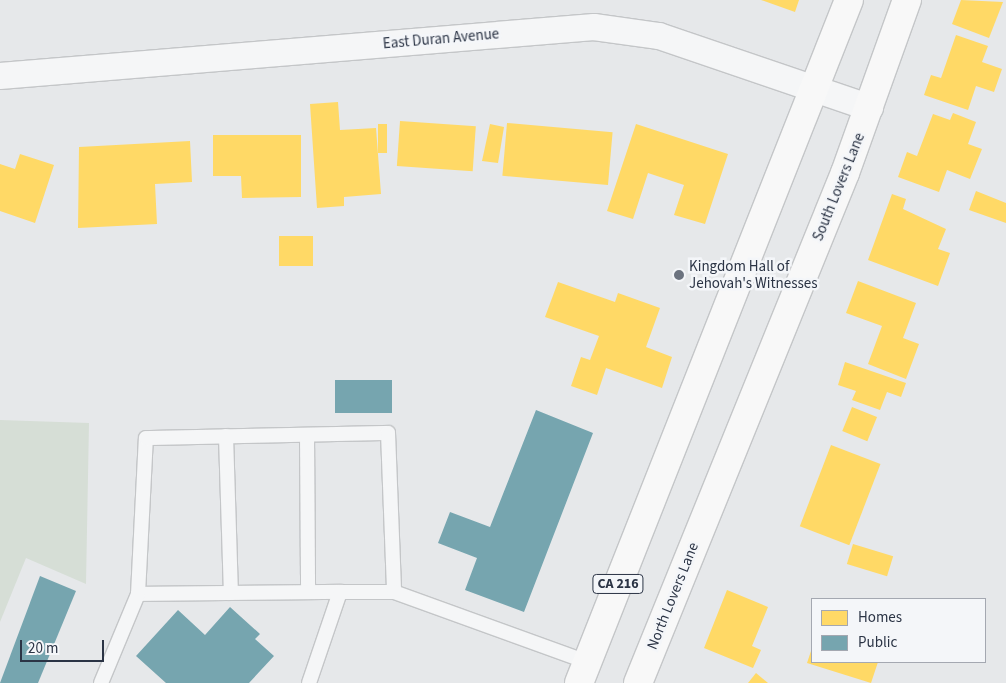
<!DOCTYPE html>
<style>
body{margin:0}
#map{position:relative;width:1006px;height:683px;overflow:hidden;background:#e6e8ea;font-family:"Source Sans 3",sans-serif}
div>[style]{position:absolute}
.green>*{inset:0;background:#d6ded6}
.homes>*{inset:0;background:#ffd966;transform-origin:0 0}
.public>*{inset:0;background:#76a5af;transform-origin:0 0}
.roads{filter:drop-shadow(1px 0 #c4c6c8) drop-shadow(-1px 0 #c4c6c8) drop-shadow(0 1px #c4c6c8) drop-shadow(0 -1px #c4c6c8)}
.service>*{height:14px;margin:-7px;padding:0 7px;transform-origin:7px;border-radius:7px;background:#f5f6f7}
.minor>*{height:26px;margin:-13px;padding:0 13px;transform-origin:13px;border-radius:13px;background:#f5f6f7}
.primary>*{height:28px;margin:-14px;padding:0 14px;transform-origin:14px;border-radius:14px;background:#f8f8f8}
.dots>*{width:14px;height:14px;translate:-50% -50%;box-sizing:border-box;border:2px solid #f4f6f9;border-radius:50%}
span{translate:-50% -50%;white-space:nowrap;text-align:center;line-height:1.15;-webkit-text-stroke:5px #f4f6f9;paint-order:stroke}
.shield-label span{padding:1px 4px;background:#f4f6f9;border:1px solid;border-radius:4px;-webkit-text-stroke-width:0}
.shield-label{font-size:14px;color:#2b3445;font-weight:700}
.street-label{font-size:15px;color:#2b3445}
.poi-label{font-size:15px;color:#2b3445}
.left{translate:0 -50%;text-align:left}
.legend{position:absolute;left:811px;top:598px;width:175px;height:65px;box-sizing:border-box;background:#f4f6f9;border:1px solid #a4a8b1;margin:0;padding:6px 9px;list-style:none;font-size:15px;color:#2b3445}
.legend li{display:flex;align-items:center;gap:10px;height:25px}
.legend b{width:25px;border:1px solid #a4a8b1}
.scale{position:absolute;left:20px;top:640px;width:84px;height:22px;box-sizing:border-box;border:2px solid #2b3445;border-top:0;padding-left:6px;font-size:15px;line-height:18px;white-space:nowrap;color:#2b3445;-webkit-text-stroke:4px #f4f6f9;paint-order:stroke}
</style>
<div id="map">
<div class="green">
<i style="clip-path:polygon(0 420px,89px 423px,86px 584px,26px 558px,0 622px)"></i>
</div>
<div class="homes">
<i style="clip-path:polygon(761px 0,799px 0,795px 12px)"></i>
<i style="clip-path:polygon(961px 0,1003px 2px,989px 38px,952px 24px)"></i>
<i style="clip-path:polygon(956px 35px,988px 46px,982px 62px,1002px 69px,994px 92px,976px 86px,968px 110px,924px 95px,931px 75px,941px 78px)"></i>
<i style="clip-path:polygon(338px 102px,340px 130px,376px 128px,381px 194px,344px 197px,344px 206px,317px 208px,310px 104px)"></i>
<i style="clip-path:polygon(953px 113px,976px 122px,968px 144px,982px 149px,970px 179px,947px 170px,939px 192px,898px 177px,907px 152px,917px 156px,933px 114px,950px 120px)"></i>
<i style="left:400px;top:121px;width:76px;height:45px;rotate:4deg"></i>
<i style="left:507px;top:123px;width:106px;height:53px;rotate:5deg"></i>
<i style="left:378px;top:124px;width:9px;height:29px"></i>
<i style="clip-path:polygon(490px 124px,504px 127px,498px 163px,482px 161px)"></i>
<i style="clip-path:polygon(636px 124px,728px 154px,705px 224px,674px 215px,684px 185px,648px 173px,633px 219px,607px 211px)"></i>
<i style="clip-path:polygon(213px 135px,301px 135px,301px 197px,242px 198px,241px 176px,213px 176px)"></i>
<i style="clip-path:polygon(190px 141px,192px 182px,155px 184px,157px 224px,78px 228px,79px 147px)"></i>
<i style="clip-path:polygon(20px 154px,54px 165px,35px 223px,0 211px,0 164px,15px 169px)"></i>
<i style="clip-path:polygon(976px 191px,1006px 203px,1006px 223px,969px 210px)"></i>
<i style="clip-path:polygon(892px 194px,906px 199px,903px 209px,946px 229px,938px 249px,950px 253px,938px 286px,868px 260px)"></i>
<i style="left:279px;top:236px;width:34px;height:30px"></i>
<i style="clip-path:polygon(858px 281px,916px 303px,903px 338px,919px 344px,906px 379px,868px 364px,882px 326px,846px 313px)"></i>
<i style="clip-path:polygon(558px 282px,615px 302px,618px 293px,660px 308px,646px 347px,672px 357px,662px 388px,606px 368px,597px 395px,571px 386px,581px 357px,590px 360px,599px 336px,545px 317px)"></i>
<i style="clip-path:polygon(845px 362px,906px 383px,901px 397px,887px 392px,880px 410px,852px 400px,856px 391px,838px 385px)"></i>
<i style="left:852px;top:407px;width:27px;height:26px;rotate:22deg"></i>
<i style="left:831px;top:445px;width:53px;height:87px;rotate:21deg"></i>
<i style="left:853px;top:544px;width:42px;height:21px;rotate:17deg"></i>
<i style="clip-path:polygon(727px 590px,768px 607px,752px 646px,761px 650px,753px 668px,704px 648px)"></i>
<i style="clip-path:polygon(812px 648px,812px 662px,878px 662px,871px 683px,807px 663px)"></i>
<i style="clip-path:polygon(756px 673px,768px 683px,748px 683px)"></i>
</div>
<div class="public">
<i style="left:335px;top:380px;width:57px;height:33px"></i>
<i style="clip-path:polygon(536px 410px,593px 433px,524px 612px,465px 590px,477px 558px,438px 543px,450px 512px,490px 527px)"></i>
<i style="clip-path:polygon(40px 576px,76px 591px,38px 683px,0 683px)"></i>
<i style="clip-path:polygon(230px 607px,260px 634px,255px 639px,274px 656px,249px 683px,166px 683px,136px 656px,178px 610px,205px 635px)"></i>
</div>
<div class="roads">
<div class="service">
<i style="left:307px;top:435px;width:157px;rotate:89.6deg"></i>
<i style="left:226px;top:436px;width:157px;rotate:88.2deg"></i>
<i style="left:138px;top:594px;width:202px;rotate:-0.6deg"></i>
<i style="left:101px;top:683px;width:96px;rotate:-67.4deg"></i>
<i style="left:138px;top:594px;width:156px;rotate:-87.1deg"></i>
<i style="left:146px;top:438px;width:242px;rotate:-1.2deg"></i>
<i style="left:388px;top:433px;width:159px;rotate:87.8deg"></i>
<i style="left:309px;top:683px;width:96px;rotate:-71.2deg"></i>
<i style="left:340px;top:592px;width:54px"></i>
<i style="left:394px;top:592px;width:205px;rotate:19.9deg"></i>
</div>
<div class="minor">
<i style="left:0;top:76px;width:596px;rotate:-4.72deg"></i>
<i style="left:594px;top:27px;width:66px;rotate:7.9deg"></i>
<i style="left:659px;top:36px;width:223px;rotate:18.8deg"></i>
</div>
<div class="primary">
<i style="left:579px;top:683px;width:734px;rotate:-68.43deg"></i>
<i style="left:638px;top:683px;width:550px;rotate:-67.91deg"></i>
<i style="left:845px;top:173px;width:184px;rotate:-70.3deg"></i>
</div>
</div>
<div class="dots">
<i style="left:679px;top:275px;background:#6c737f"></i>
</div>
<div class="shield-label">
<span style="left:618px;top:584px">CA 216</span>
</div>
<div class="street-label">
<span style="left:441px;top:39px;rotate:-5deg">East Duran Avenue</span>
<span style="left:839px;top:187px;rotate:-68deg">South Lovers Lane</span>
<span style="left:673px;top:596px;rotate:-68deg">North Lovers Lane</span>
</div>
<div class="poi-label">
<span class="left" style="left:689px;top:275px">Kingdom Hall of<br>Jehovah's Witnesses</span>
</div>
<ul class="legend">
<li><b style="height:14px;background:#ffd966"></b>Homes</li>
<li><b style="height:14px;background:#76a5af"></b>Public</li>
</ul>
<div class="scale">20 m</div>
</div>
